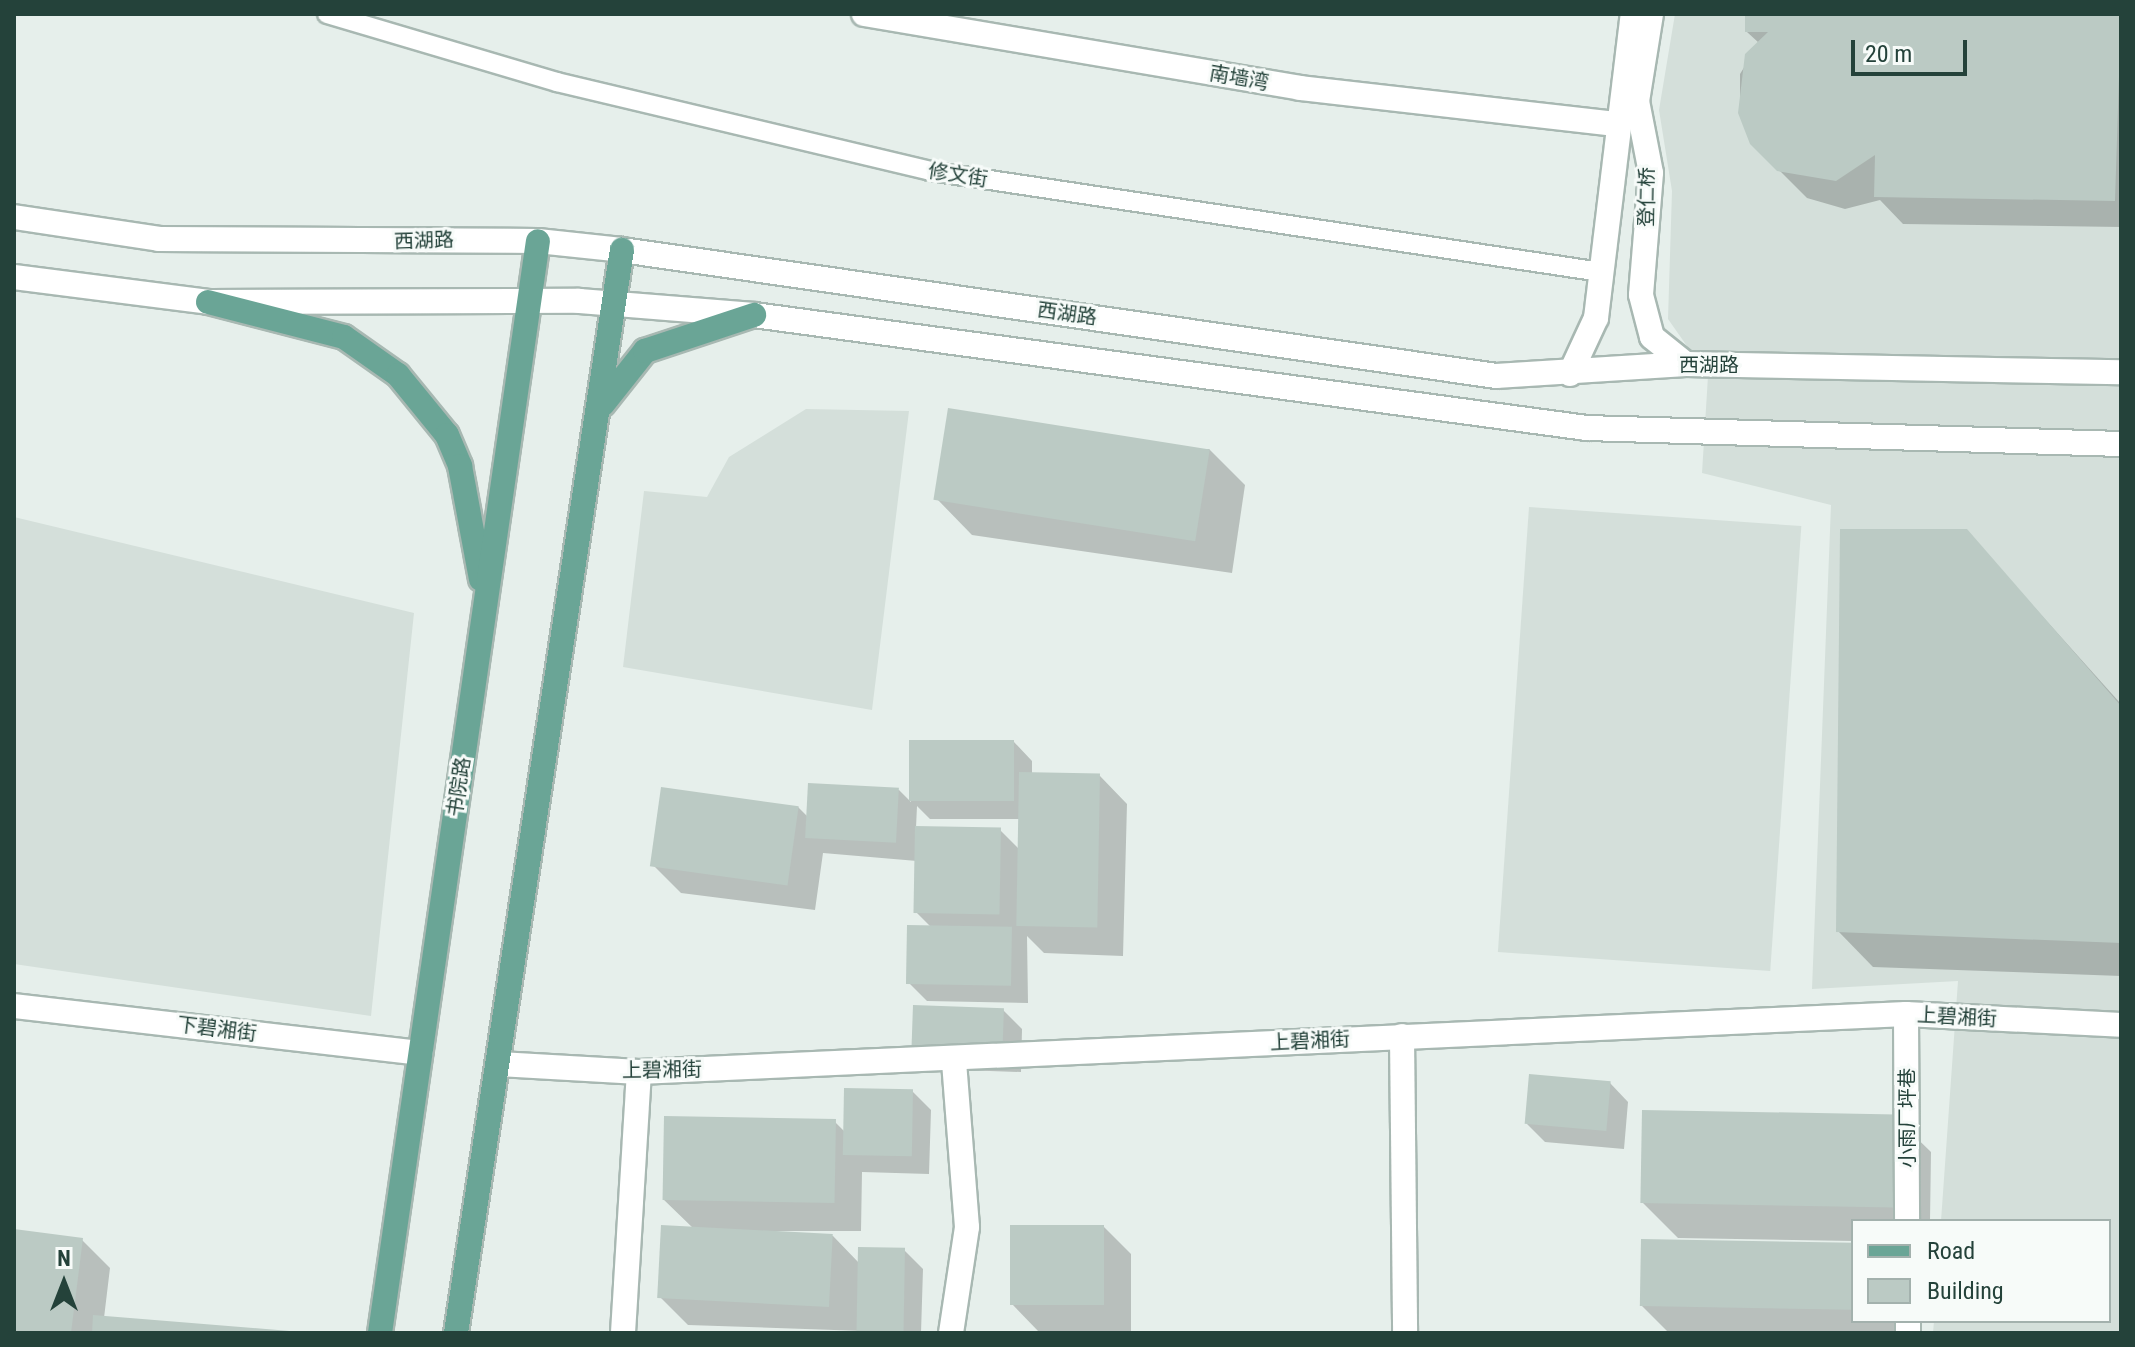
<!DOCTYPE html>
<meta charset="utf-8">
<style>
body{margin:0}
#map{position:relative;width:2135px;height:1347px;overflow:hidden;background:#e6efeb;font-family:"Roboto Condensed","Noto Sans SC",sans-serif}
div>[style]{position:absolute}
.built>*{inset:0;background:#d4dfda;transform-origin:0 0}
.shadow>*{inset:0;background:#0003}
.building>*{inset:0;background:#bbcac4;transform-origin:0 0}
.roads{filter:drop-shadow(2px 0 #a8b8b2) drop-shadow(-2px 0 #a8b8b2) drop-shadow(0 2px #a8b8b2) drop-shadow(0 -2px #a8b8b2)}
.lane>*{height:18px;margin:-9px;padding:0 9px;transform-origin:9px;border-radius:9px;background:#fff}
.street>*{height:24px;margin:-12px;padding:0 12px;transform-origin:12px;border-radius:12px;background:#fff}
.secondary>*{height:24px;margin:-12px;padding:0 12px;transform-origin:12px;border-radius:12px;background:#fff}
.primary>*{height:24px;margin:-12px;padding:0 12px;transform-origin:12px;border-radius:12px;background:#6aa596}
span{translate:-50% -50%;white-space:nowrap;text-align:center;line-height:1.15;-webkit-text-stroke:6px #f7fbf9;paint-order:stroke}
.street-label{font-size:20px;color:#24423a}
.frame{position:absolute;inset:0;border:16px solid #24423a;pointer-events:none}
.legend{position:absolute;left:1851px;top:1219px;width:260px;height:104px;box-sizing:border-box;background:#f7fbf9;border:2px solid #a3b1ad;margin:0;padding:10px 14px;list-style:none;font-size:24px;color:#24423a}
.legend li{display:flex;align-items:center;gap:16px;height:40px}
.legend b{width:40px;border:2px solid #a3b1ad}
.north{position:absolute;left:24px;top:1243px;width:80px;height:80px;-webkit-text-stroke:6px #f7fbf9;paint-order:stroke;rotate:0deg;font-size:22px;font-weight:700;line-height:32px;text-align:center;color:#24423a}
.north::after{content:'';display:block;margin:auto;width:28px;height:36px;background:#24423a;clip-path:polygon(50% 0,100% 100%,50% 72%,0 100%)}
.scale{position:absolute;left:1851px;top:40px;width:116px;height:36px;box-sizing:border-box;border:4px solid #24423a;border-top:0;padding-left:10px;font-size:24px;line-height:28px;white-space:nowrap;color:#24423a;-webkit-text-stroke:6px #f7fbf9;paint-order:stroke}
</style>
<div id="map">
<div class="built">
<i style="clip-path:polygon(1675px 14px,2121px 14px,2121px 1333px,1933px 1333px,1934px 1321px,2109px 1321px,2109px 1221px,1941px 1221px,1958px 981px,1812px 989px,1831px 505px,1702px 473px,1708px 376px,1668px 319px,1672px 191px,1659px 110px)"></i>
<i style="clip-path:polygon(806px 409px,909px 411px,872px 710px,623px 667px,644px 491px,707px 497px,729px 457px)"></i>
<i style="left:1529px;top:507px;width:273px;height:446px;rotate:4deg"></i>
<i style="clip-path:polygon(14px 517px,414px 613px,371px 1016px,14px 964px)"></i>
</div>
<div class="shadow">
<i style="clip-path:polygon(1747px 14px,2121px 14px,2121px 227px,1903px 224px,1880px 200px,1845px 209px,1807px 198px,1752px 143px,1740px 112px,1740px 74px,1759px 43px,1747px 32px)"></i>
<i style="clip-path:polygon(1209px 449px,1245px 485px,1232px 573px,972px 535px,937px 499px)"></i>
<i style="clip-path:polygon(1966px 531px,2121px 704px,2121px 976px,1873px 967px,1838px 931px)"></i>
<i style="clip-path:polygon(evenodd,911px 742px,1014px 742px,1032px 761px,1032px 774px,1100px 776px,1127px 804px,1123px 956px,1044px 953px,1027px 936px,1028px 1003px,927px 1001px,909px 983px,931px 927px,916px 912px,917px 861px,823px 853px,815px 910px,681px 893px,653px 865px,798px 807px,809px 818px,899px 790px,911px 802px,911px 742px,917px 806px,930px 819px,1020px 819px,1019px 849px,1000px 830px,916px 828px,917px 806px)"></i>
<i style="clip-path:polygon(1003px 1010px,1022px 1029px,1021px 1072px,933px 1069px)"></i>
<i style="clip-path:polygon(1610px 1083px,1628px 1102px,1624px 1149px,1545px 1142px,1527px 1124px)"></i>
<i style="clip-path:polygon(912px 1091px,931px 1110px,929px 1174px,862px 1172px,861px 1231px,738px 1231px,833px 1236px,860px 1264px,904px 1250px,923px 1269px,921px 1333px,688px 1325px,660px 1297px,694px 1229px,663px 1199px,835px 1122px,845px 1132px)"></i>
<i style="clip-path:polygon(1895px 1117px,1931px 1152px,1930px 1221px,1853px 1221px,1853px 1241px,1678px 1238px,1643px 1203px)"></i>
<i style="clip-path:polygon(1104px 1227px,1131px 1254px,1131px 1332px,1039px 1332px,1012px 1304px)"></i>
<i style="clip-path:polygon(14px 1231px,82px 1240px,110px 1268px,104px 1318px,293px 1333px,14px 1333px)"></i>
<i style="clip-path:polygon(1853px 1246px,1853px 1321px,1914px 1321px,1914px 1333px,1669px 1333px,1641px 1305px)"></i>
</div>
<div class="building">
<i style="clip-path:polygon(1745px 14px,2121px 14px,2115px 201px,1874px 197px,1875px 155px,1836px 181px,1777px 171px,1750px 144px,1738px 113px,1745px 54px,1768px 32px,1745px 32px)"></i>
<i style="left:948px;top:408px;width:265px;height:93px;rotate:9deg"></i>
<i style="clip-path:polygon(1840px 529px,1967px 529px,2121px 706px,2121px 943px,1836px 932px)"></i>
<i style="left:909px;top:740px;width:105px;height:61px"></i>
<i style="left:1019px;top:772px;width:81px;height:154px;rotate:1deg"></i>
<i style="left:808px;top:783px;width:91px;height:55px;rotate:3deg"></i>
<i style="left:661px;top:787px;width:139px;height:80px;rotate:8deg"></i>
<i style="left:915px;top:826px;width:86px;height:87px;rotate:1deg"></i>
<i style="left:907px;top:925px;width:105px;height:59px;rotate:1deg"></i>
<i style="left:913px;top:1005px;width:91px;height:46px;rotate:2deg"></i>
<i style="left:1529px;top:1074px;width:82px;height:50px;rotate:5deg"></i>
<i style="left:844px;top:1088px;width:69px;height:67px;rotate:1deg"></i>
<i style="left:1642px;top:1110px;width:254px;height:93px;rotate:1deg"></i>
<i style="left:664px;top:1116px;width:172px;height:84px;rotate:1deg"></i>
<i style="left:661px;top:1225px;width:172px;height:73px;rotate:3deg"></i>
<i style="left:1010px;top:1225px;width:94px;height:80px"></i>
<i style="clip-path:polygon(14px 1229px,83px 1238px,71px 1333px,14px 1333px)"></i>
<i style="left:1641px;top:1239px;width:212px;height:67px;rotate:1deg"></i>
<i style="left:858px;top:1247px;width:47px;height:86px;rotate:1deg"></i>
<i style="clip-path:polygon(93px 1315px,290px 1331px,290px 1333px,92px 1333px)"></i>
</div>
<div class="roads">
<div class="lane">
<i style="left:327px;top:14px;width:240px;rotate:16.5deg"></i>
<i style="left:557px;top:82px;width:383px;rotate:13.4deg"></i>
<i style="left:930px;top:171px;width:679px;rotate:8.56deg"></i>
</div>
<div class="street">
<i style="left:864px;top:14px;width:442px;rotate:9.6deg"></i>
<i style="left:1300px;top:88px;width:319px;rotate:6.5deg"></i>
<i style="left:1651px;top:14px;width:88px;rotate:99.1deg"></i>
<i style="left:1637px;top:101px;width:73px;rotate:79deg"></i>
<i style="left:1651px;top:173px;width:122px;rotate:94.7deg"></i>
<i style="left:1641px;top:295px;width:43px;rotate:75.3deg"></i>
<i style="left:1652px;top:337px;width:43px;rotate:38.5deg"></i>
<i style="left:1570px;top:374px;width:62px;rotate:-65.1deg"></i>
<i style="left:1596px;top:318px;width:306px;rotate:-83.1deg"></i>
<i style="left:14px;top:1006px;width:409px;rotate:6.6deg"></i>
<i style="left:1906px;top:1014px;width:207px;rotate:89.7deg"></i>
<i style="left:1402px;top:1036px;width:297px;rotate:89.4deg"></i>
<i style="left:499px;top:1064px;width:140px;rotate:3.3deg"></i>
<i style="left:639px;top:1072px;width:1268px;rotate:-2.62deg"></i>
<i style="left:1906px;top:1014px;width:215px;rotate:2.9deg"></i>
<i style="left:1908px;top:1321px;width:12px;rotate:90deg"></i>
<i style="left:623px;top:1333px;width:261px;rotate:-86.5deg"></i>
<i style="left:951px;top:1333px;width:107px;rotate:-81.4deg"></i>
<i style="left:967px;top:1227px;width:168px;rotate:-94.5deg"></i>
</div>
<div class="secondary">
<i style="left:14px;top:217px;width:147px;rotate:8.6deg"></i>
<i style="left:159px;top:239px;width:379px;rotate:0.3deg"></i>
<i style="left:538px;top:241px;width:84px;rotate:6.1deg"></i>
<i style="left:622px;top:250px;width:883px;rotate:8.2deg"></i>
<i style="left:1496px;top:376px;width:190px;rotate:-3.6deg"></i>
<i style="left:1686px;top:364px;width:435px;rotate:1.1deg"></i>
<i style="left:14px;top:277px;width:196px;rotate:7.3deg"></i>
<i style="left:208px;top:302px;width:371px;rotate:-0.2deg"></i>
<i style="left:579px;top:301px;width:176px;rotate:4.6deg"></i>
<i style="left:754px;top:315px;width:840px;rotate:7.73deg"></i>
<i style="left:1586px;top:428px;width:535px;rotate:1.71deg"></i>
</div>
<div class="primary">
<i style="left:208px;top:302px;width:140px;rotate:14.4deg"></i>
<i style="left:344px;top:337px;width:66px;rotate:35.1deg"></i>
<i style="left:398px;top:375px;width:77px;rotate:50.8deg"></i>
<i style="left:447px;top:435px;width:34px;rotate:67deg"></i>
<i style="left:460px;top:466px;width:115px;rotate:79.5deg"></i>
<i style="left:603px;top:404px;width:68px;rotate:-51.6deg"></i>
<i style="left:645px;top:351px;width:115px;rotate:-18.3deg"></i>
<i style="left:380px;top:1333px;width:1103px;rotate:-81.77deg"></i>
<i style="left:456px;top:1333px;width:1096px;rotate:-81.29deg"></i>
</div>
</div>
<div class="street-label">
<span style="left:1239px;top:78px;rotate:10deg">南墙湾</span>
<span style="left:958px;top:175px;rotate:9deg">修文街</span>
<span style="left:1647px;top:197px;rotate:-89deg">登仁桥</span>
<span style="left:424px;top:241px;rotate:-2deg">西湖路</span>
<span style="left:1067px;top:314px;rotate:8deg">西湖路</span>
<span style="left:1709px;top:365px">西湖路</span>
<span style="left:459px;top:787px;rotate:-81deg">书院路</span>
<span style="left:1957px;top:1017px;rotate:3deg">上碧湘街</span>
<span style="left:217px;top:1029px;rotate:7deg">下碧湘街</span>
<span style="left:1310px;top:1041px;rotate:-3deg">上碧湘街</span>
<span style="left:662px;top:1070px;rotate:-1deg">上碧湘街</span>
<span style="left:1907px;top:1118px;rotate:-90deg">小雨厂坪巷</span>
</div>
<div class="frame"></div>
<ul class="legend">
<li><b style="height:10px;background:#6aa596"></b>Road</li>
<li><b style="height:22px;background:#bbcac4"></b>Building</li>
</ul>
<div class="north">N</div>
<div class="scale">20 m</div>
</div>
